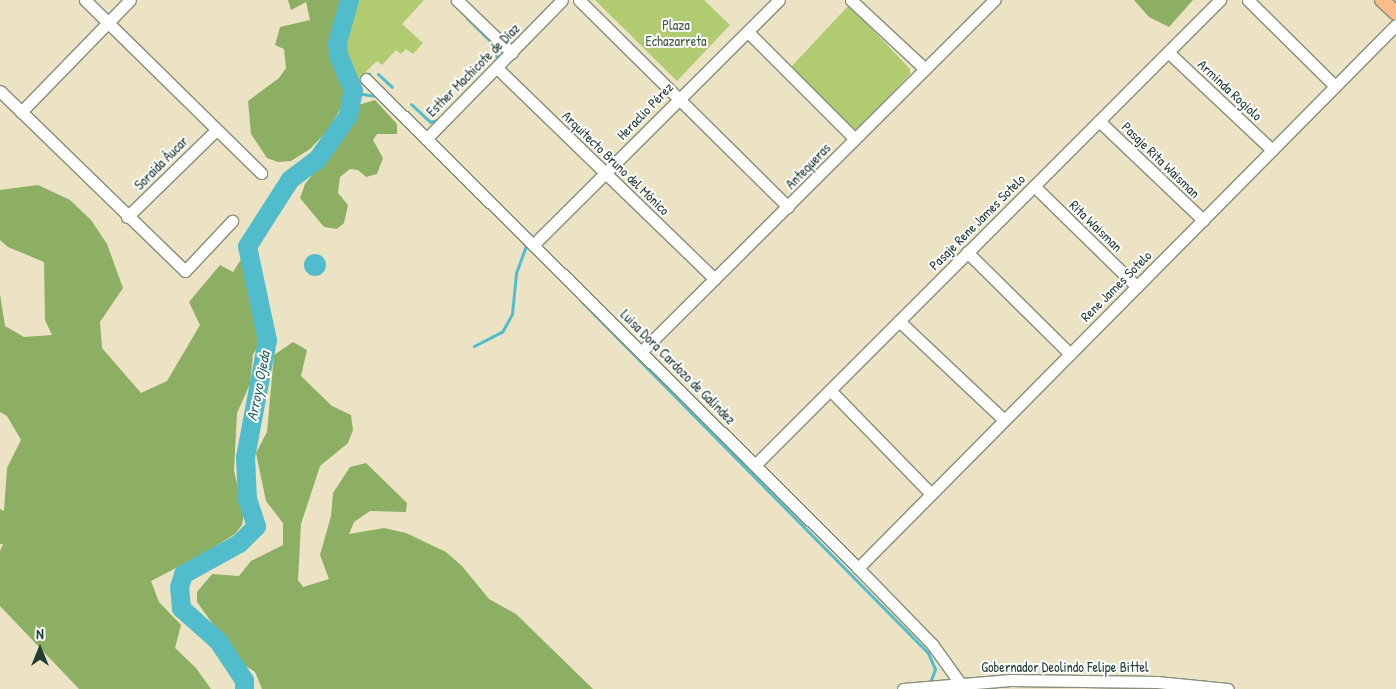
<!DOCTYPE html>
<meta charset="utf-8">
<style>
body{margin:0}
#map{position:relative;width:1396px;height:689px;overflow:hidden;background:#ece3c4;font-family:"Patrick Hand",sans-serif}
div>[style]{position:absolute}
.green>*{inset:0;background:#b1cb71}
.forest>*{inset:0;background:#8caf63}
.water>*{inset:0;background:#51bdcc}
.round{border-radius:50%}
.stream>*{height:3px;margin:-1.5px;padding:0 1.5px;transform-origin:1.5px;border-radius:1.5px;background:#51bdcc}
.river>*{height:19px;margin:-9.5px;padding:0 9.5px;transform-origin:9.5px;border-radius:9.5px;background:#51bdcc}
.roads{filter:drop-shadow(1px 0 #86907c) drop-shadow(-1px 0 #86907c) drop-shadow(0 1px #86907c) drop-shadow(0 -1px #86907c)}
.minor>*{height:11px;margin:-5.5px;padding:0 5.5px;transform-origin:5.5px;border-radius:5.5px;background:#fff}
.major>*{height:14px;margin:-7px;padding:0 7px;transform-origin:7px;border-radius:7px;background:#fabc8b}
span{translate:-50% -50%;white-space:nowrap;text-align:center;line-height:1.15;-webkit-text-stroke:4px #fff;paint-order:stroke}
.park-label{font-size:14px;color:#446043}
.street-label{font-size:14px;color:#1f3d34}
.water-label{font-size:15px;color:#2e6362;font-style:italic}
.north{position:absolute;left:15px;top:624px;width:50px;height:50px;-webkit-text-stroke:4px #fff;paint-order:stroke;rotate:0deg;font-size:14px;font-weight:700;line-height:20px;text-align:center;color:#1f3d34}
.north::after{content:'';display:block;margin:auto;width:18px;height:22px;background:#1f3d34;clip-path:polygon(50% 0,100% 100%,50% 72%,0 100%)}
</style>
<div id="map">
<div class="green">
<i style="clip-path:polygon(354px 0,424px 0,402px 24px,423px 43px,413px 54px,406px 49px,401px 54px,396px 50px,382px 65px,377px 61px,355px 82px,345px 61px,343px 37px)"></i>
<i style="clip-path:polygon(595px 0,704px 0,730px 25px,677px 81px)"></i>
<i style="clip-path:polygon(849px 5px,910px 69px,910px 74px,859px 129px,851px 129px,790px 68px)"></i>
</div>
<div class="forest">
<i style="clip-path:polygon(288px 0,346px 0,332px 61px,342px 76px,348px 96px,328px 130px,310px 149px,291px 161px,278px 162px,267px 158px,251px 134px,248px 101px,279px 78px,286px 68px,284px 49px,275px 45px,280px 27px,310px 20px,306px 2px,291px 10px)"></i>
<i style="clip-path:polygon(1134px 0,1193px 0,1169px 27px,1149px 17px)"></i>
<i style="clip-path:polygon(375px 100px,397px 124px,397px 134px,377px 134px,373px 140px,383px 158px,377px 174px,366px 177px,358px 170px,350px 169px,340px 177px,338px 193px,348px 205px,344px 223px,337px 229px,324px 227px,300px 198px,305px 184px,352px 126px,358px 105px)"></i>
<i style="clip-path:polygon(38px 185px,70px 200px,91px 220px,107px 244px,123px 288px,100px 322px,102px 348px,141px 393px,167px 381px,200px 325px,189px 302px,220px 265px,233px 272px,242px 258px,245px 264px,259px 346px,253px 354px,250px 384px,237px 413px,234px 471px,244px 514px,242px 525px,235px 534px,201px 555px,151px 581px,159px 602px,181px 625px,175px 648px,196px 668px,211px 689px,79px 689px,0 606px,0 551px,3px 544px,0 544px,0 509px,4px 511px,7px 468px,21px 440px,7px 416px,0 412px,0 294px,5px 326px,24px 337px,52px 335px,45px 320px,44px 262px,8px 247px,0 240px,0 190px)"></i>
<i style="clip-path:polygon(293px 342px,307px 350px,301px 376px,332px 406px,351px 415px,353px 430px,348px 443px,320px 466px,301px 524px,298px 580px,303px 587px,329px 579px,320px 555px,331px 516px,333px 493px,350px 467px,366px 463px,407px 503px,406px 512px,370px 511px,354px 522px,349px 534px,384px 528px,406px 533px,446px 552px,462px 566px,489px 599px,516px 614px,593px 689px,262px 689px,255px 672px,240px 662px,197px 602px,197px 592px,212px 574px,239px 576px,251px 561px,283px 545px,283px 523px,266px 501px,256px 453px,267px 432px,274px 355px)"></i>
</div>
<div class="water">
<i class="round" style="left:304px;top:254px;width:22px;height:22px"></i>
</div>
<div class="stream">
<i style="left:467px;top:18px;width:41px;rotate:45deg"></i>
<i style="left:496px;top:47px;width:13px;rotate:86deg"></i>
<i style="left:378px;top:74px;width:19px;rotate:43deg"></i>
<i style="left:351px;top:86px;width:22px;rotate:-34deg"></i>
<i style="left:351px;top:100px;width:13px;rotate:-29deg"></i>
<i style="left:362px;top:94px;width:14px;rotate:8deg"></i>
<i style="left:411px;top:104px;width:26px;rotate:43deg"></i>
<i style="left:430px;top:122px;width:7px;rotate:-16deg"></i>
<i style="left:582px;top:302px;width:493px;rotate:45.4deg"></i>
<i style="left:928px;top:653px;width:17px;rotate:66deg"></i>
<i style="left:935px;top:669px;width:12px;rotate:110deg"></i>
<i style="left:474px;top:346px;width:31px;rotate:-27deg"></i>
<i style="left:502px;top:332px;width:21px;rotate:-61deg"></i>
<i style="left:512px;top:314px;width:41px;rotate:-84.4deg"></i>
<i style="left:516px;top:273px;width:29px;rotate:-70deg"></i>
</div>
<div class="river">
<i style="left:244px;top:689px;width:9px;rotate:-90deg"></i>
<i style="left:244px;top:680px;width:47px;rotate:-123.7deg"></i>
<i style="left:218px;top:641px;width:50px;rotate:-138.3deg"></i>
<i style="left:181px;top:608px;width:21px;rotate:-95deg"></i>
<i style="left:179px;top:587px;width:14px;rotate:-73deg"></i>
<i style="left:183px;top:574px;width:64px;rotate:-29deg"></i>
<i style="left:239px;top:543px;width:24px;rotate:-45deg"></i>
<i style="left:256px;top:526px;width:28px;rotate:-108deg"></i>
<i style="left:247px;top:499px;width:42px;rotate:-92.7deg"></i>
<i style="left:245px;top:457px;width:119px;rotate:-79.4deg"></i>
<i style="left:267px;top:340px;width:96px;rotate:-102deg"></i>
<i style="left:247px;top:246px;width:80px;rotate:-57.3deg"></i>
<i style="left:290px;top:179px;width:34px;rotate:-37deg"></i>
<i style="left:317px;top:159px;width:54px;rotate:-54.8deg"></i>
<i style="left:348px;top:115px;width:25px;rotate:-79deg"></i>
<i style="left:353px;top:90px;width:38px;rotate:-113deg"></i>
<i style="left:338px;top:55px;width:13px;rotate:-94deg"></i>
<i style="left:337px;top:42px;width:44px;rotate:-74.1deg"></i>
</div>
<div class="roads">
<div class="minor">
<i style="left:85px;top:0;width:247px;rotate:44.5deg"></i>
<i style="left:457px;top:0;width:76px;rotate:43.9deg"></i>
<i style="left:579px;top:0;width:294px;rotate:44.7deg"></i>
<i style="left:851px;top:0;width:101px;rotate:43deg"></i>
<i style="left:1248px;top:0;width:122px;rotate:44.7deg"></i>
<i style="left:748px;top:32px;width:151px;rotate:45deg"></i>
<i style="left:1168px;top:52px;width:143px;rotate:43.3deg"></i>
<i style="left:497px;top:68px;width:303px;rotate:44.1deg"></i>
<i style="left:366px;top:79px;width:694px;rotate:44.82deg"></i>
<i style="left:858px;top:568px;width:106px;rotate:45.8deg"></i>
<i style="left:932px;top:644px;width:48px;rotate:54.3deg"></i>
<i style="left:0;top:91px;width:258px;rotate:44.2deg"></i>
<i style="left:185px;top:271px;width:69px;rotate:-46.8deg"></i>
<i style="left:21px;top:112px;width:156px;rotate:-45.8deg"></i>
<i style="left:1099px;top:121px;width:144px;rotate:43.6deg"></i>
<i style="left:426px;top:139px;width:194px;rotate:-45.6deg"></i>
<i style="left:1034px;top:186px;width:144px;rotate:44.4deg"></i>
<i style="left:127px;top:217px;width:123px;rotate:-44.3deg"></i>
<i style="left:533px;top:245px;width:347px;rotate:-44.9deg"></i>
<i style="left:967px;top:252px;width:145px;rotate:44.7deg"></i>
<i style="left:899px;top:321px;width:144px;rotate:43.3deg"></i>
<i style="left:641px;top:352px;width:499px;rotate:-44.9deg"></i>
<i style="left:830px;top:390px;width:145px;rotate:45.8deg"></i>
<i style="left:755px;top:465px;width:658px;rotate:-45deg"></i>
<i style="left:858px;top:568px;width:764px;rotate:-45.27deg"></i>
<i style="left:903px;top:689px;width:108px;rotate:-4.8deg"></i>
<i style="left:1011px;top:680px;width:146px;rotate:0.8deg"></i>
<i style="left:1157px;top:682px;width:71px;rotate:5.6deg"></i>
</div>
<div class="major">
<i style="left:1382px;top:0;width:19px;rotate:43deg"></i>
</div>
</div>
<div class="park-label">
<span style="left:676px;top:33px">Plaza<br>Echazarreta</span>
</div>
<div class="street-label">
<span style="left:473px;top:70px;rotate:-45deg">Esther Machicote de Díaz</span>
<span style="left:1230px;top:90px;rotate:43deg">Arminda Rogiolo</span>
<span style="left:645px;top:111px;rotate:-46deg">Heraclio Pérez</span>
<span style="left:1161px;top:160px;rotate:44deg">Pasaje Rita Waisman</span>
<span style="left:161px;top:163px;rotate:-45deg">Soraida Áucar</span>
<span style="left:616px;top:163px;rotate:44deg">Arquitecto Bruno del Mónico</span>
<span style="left:808px;top:166px;rotate:-46deg">Antequeras</span>
<span style="left:977px;top:222px;rotate:-45deg">Pasaje Rene James Sotelo</span>
<span style="left:1096px;top:226px;rotate:44deg">Rita Waisman</span>
<span style="left:1116px;top:286px;rotate:-45deg">Rene James Sotelo</span>
<span style="left:678px;top:367px;rotate:45deg">Luisa Dora Cardozo de Galíndez</span>
<span style="left:1065px;top:667px">Gobernador Deolindo Felipe Bittel</span>
</div>
<div class="water-label">
<span style="left:258px;top:386px;rotate:-79deg">Arroyo Ojeda</span>
</div>
<div class="north">N</div>
</div>
